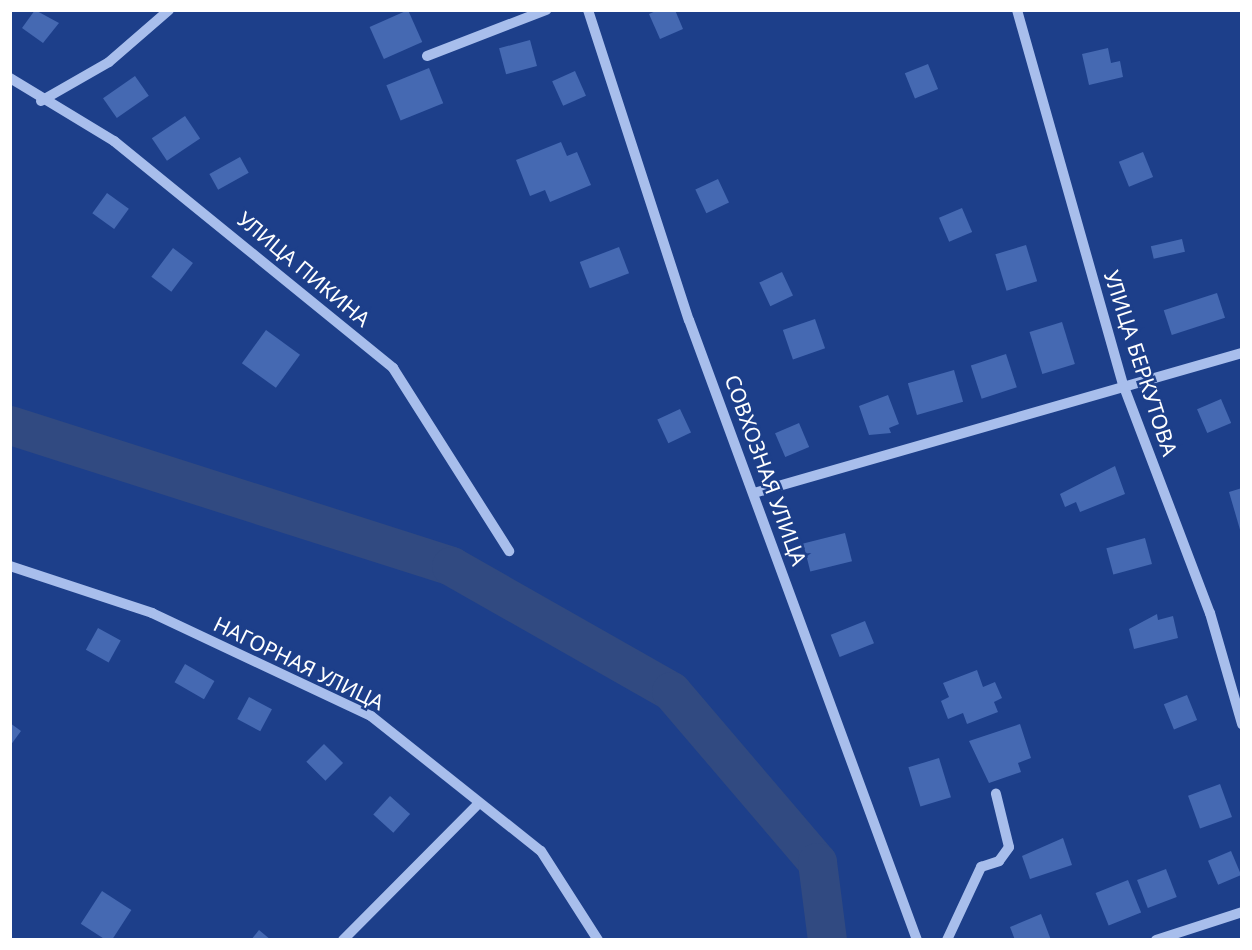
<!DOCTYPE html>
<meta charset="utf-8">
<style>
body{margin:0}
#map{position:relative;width:1252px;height:950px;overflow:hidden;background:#1d3f8a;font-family:"Noto Sans",sans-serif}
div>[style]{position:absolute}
.river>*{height:39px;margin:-19.5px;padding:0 19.5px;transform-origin:19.5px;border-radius:19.5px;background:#314a81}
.building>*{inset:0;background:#4569b2;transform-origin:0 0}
.minor>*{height:10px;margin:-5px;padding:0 5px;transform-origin:5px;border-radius:5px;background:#a8beec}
span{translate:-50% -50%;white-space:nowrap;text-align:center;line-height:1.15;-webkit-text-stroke:5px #1d3f8a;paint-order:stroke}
.street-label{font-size:21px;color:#fff}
.frame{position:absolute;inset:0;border:12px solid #fff;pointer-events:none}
</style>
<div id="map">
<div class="river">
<i style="left:10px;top:425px;width:463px;rotate:17.7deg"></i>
<i style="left:451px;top:566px;width:253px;rotate:29.6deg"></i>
<i style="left:671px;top:691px;width:225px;rotate:49.5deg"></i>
<i style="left:817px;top:862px;width:79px;rotate:82.7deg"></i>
</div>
<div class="building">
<i style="clip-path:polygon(35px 10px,59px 23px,43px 43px,22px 28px)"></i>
<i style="left:408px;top:10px;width:35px;height:42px;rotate:66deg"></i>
<i style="clip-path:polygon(658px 10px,675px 10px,683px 29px,660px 39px,649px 14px)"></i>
<i style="left:530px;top:40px;width:27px;height:32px;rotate:75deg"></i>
<i style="clip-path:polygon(1108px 48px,1111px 63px,1120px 61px,1123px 77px,1089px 85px,1082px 54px)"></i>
<i style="left:928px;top:64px;width:27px;height:25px;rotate:68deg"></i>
<i style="left:429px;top:68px;width:38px;height:46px;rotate:68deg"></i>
<i style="left:575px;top:71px;width:27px;height:25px;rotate:66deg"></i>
<i style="left:135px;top:76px;width:24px;height:39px;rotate:55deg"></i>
<i style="left:185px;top:116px;width:27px;height:40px;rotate:56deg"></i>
<i style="clip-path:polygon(561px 142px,567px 156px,577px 152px,591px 185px,550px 202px,545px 190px,530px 196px,516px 160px)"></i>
<i style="left:1143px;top:152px;width:27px;height:26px;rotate:68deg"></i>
<i style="left:240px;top:157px;width:18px;height:35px;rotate:61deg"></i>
<i style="left:718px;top:179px;width:26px;height:25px;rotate:65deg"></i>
<i style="left:107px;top:193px;width:27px;height:25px;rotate:36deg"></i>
<i style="left:962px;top:208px;width:26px;height:25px;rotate:67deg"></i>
<i style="left:1182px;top:239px;width:13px;height:32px;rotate:77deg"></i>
<i style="left:1026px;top:245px;width:38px;height:32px;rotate:73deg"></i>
<i style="left:619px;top:247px;width:28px;height:42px;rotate:69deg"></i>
<i style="left:173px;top:248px;width:25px;height:36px;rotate:37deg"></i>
<i style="left:782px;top:272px;width:26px;height:25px;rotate:65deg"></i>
<i style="left:1217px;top:293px;width:26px;height:56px;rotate:72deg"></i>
<i style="left:815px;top:319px;width:31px;height:34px;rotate:71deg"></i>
<i style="left:1062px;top:322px;width:44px;height:34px;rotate:73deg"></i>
<i style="left:266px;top:330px;width:42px;height:41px;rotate:36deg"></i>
<i style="left:1006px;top:354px;width:35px;height:37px;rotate:72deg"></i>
<i style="left:954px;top:370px;width:33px;height:48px;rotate:74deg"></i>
<i style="clip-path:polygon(888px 395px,899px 424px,889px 428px,891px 433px,869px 435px,859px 406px)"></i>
<i style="left:1221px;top:399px;width:26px;height:26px;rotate:67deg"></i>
<i style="left:680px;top:409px;width:26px;height:25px;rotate:65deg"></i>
<i style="left:799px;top:423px;width:26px;height:26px;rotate:67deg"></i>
<i style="clip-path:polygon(1115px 466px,1125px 494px,1080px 512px,1076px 502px,1065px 507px,1060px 494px)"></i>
<i style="clip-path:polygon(1242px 488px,1242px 533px,1241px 533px,1229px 492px)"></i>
<i style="left:845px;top:533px;width:29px;height:43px;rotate:76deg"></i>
<i style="left:1145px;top:538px;width:27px;height:40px;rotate:75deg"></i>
<i style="clip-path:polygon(1157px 614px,1158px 620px,1173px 616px,1178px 638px,1134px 649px,1129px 629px)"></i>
<i style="left:865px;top:621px;width:24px;height:37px;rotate:68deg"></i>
<i style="left:98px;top:628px;width:26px;height:25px;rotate:29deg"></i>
<i style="left:185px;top:664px;width:34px;height:21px;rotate:30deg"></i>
<i style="clip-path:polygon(977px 670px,983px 687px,995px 682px,1002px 698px,994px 702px,998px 712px,967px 724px,963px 713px,948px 719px,941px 701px,949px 697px,943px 683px)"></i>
<i style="left:1187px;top:695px;width:27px;height:25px;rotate:68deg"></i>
<i style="left:249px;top:697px;width:26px;height:25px;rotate:28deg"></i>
<i style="clip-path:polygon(10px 723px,21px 731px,10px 746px)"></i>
<i style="clip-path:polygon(1020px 724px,1031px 758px,1018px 763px,1021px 772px,989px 783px,969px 741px)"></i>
<i style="left:324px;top:744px;width:27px;height:25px;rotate:45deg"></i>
<i style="left:939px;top:758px;width:41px;height:32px;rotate:73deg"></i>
<i style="left:1220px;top:784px;width:35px;height:34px;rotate:70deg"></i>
<i style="left:390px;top:796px;width:27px;height:25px;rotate:42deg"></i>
<i style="clip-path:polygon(1063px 838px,1072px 865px,1030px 879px,1022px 856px)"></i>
<i style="left:1231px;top:851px;width:26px;height:25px;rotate:67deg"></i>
<i style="left:1166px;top:869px;width:30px;height:31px;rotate:69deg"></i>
<i style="left:1128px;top:880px;width:35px;height:35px;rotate:68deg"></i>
<i style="left:102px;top:891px;width:35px;height:39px;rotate:33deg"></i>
<i style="clip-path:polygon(1041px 914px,1051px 940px,1015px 940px,1010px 927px)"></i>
<i style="clip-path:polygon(259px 930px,271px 940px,251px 940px)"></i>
</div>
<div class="minor">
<i style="left:588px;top:10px;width:326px;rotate:72deg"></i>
<i style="left:689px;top:320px;width:661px;rotate:69.81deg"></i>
<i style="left:1017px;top:10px;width:392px;rotate:74.2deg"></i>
<i style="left:1124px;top:387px;width:242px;rotate:69.2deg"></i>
<i style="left:1210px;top:613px;width:116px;rotate:73.9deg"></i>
<i style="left:427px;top:56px;width:128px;rotate:-21.1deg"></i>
<i style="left:10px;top:78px;width:122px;rotate:31.2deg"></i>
<i style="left:114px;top:141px;width:360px;rotate:39.1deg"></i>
<i style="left:393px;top:368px;width:217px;rotate:57.6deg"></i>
<i style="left:41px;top:101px;width:78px;rotate:-29.8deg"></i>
<i style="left:109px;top:62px;width:79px;rotate:-40.9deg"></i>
<i style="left:754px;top:493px;width:508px;rotate:-16.01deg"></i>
<i style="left:10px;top:566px;width:150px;rotate:18.3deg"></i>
<i style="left:152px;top:613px;width:242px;rotate:25.2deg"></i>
<i style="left:371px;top:716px;width:217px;rotate:38.5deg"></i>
<i style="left:541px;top:851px;width:106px;rotate:57.4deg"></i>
<i style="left:343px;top:940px;width:190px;rotate:-45.2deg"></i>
<i style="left:947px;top:940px;width:81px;rotate:-65deg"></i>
<i style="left:981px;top:867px;width:19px;rotate:-18deg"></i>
<i style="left:999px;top:861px;width:17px;rotate:-54deg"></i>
<i style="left:1009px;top:847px;width:55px;rotate:-103.8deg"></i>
<i style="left:1156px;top:940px;width:90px;rotate:-18deg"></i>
</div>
<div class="street-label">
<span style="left:304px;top:269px;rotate:40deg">УЛИЦА ПИКИНА</span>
<span style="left:1141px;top:363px;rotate:72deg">УЛИЦА БЕРКУТОВА</span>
<span style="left:766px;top:470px;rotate:70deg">СОВХОЗНАЯ УЛИЦА</span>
<span style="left:299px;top:663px;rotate:26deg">НАГОРНАЯ УЛИЦА</span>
</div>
<div class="frame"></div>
</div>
